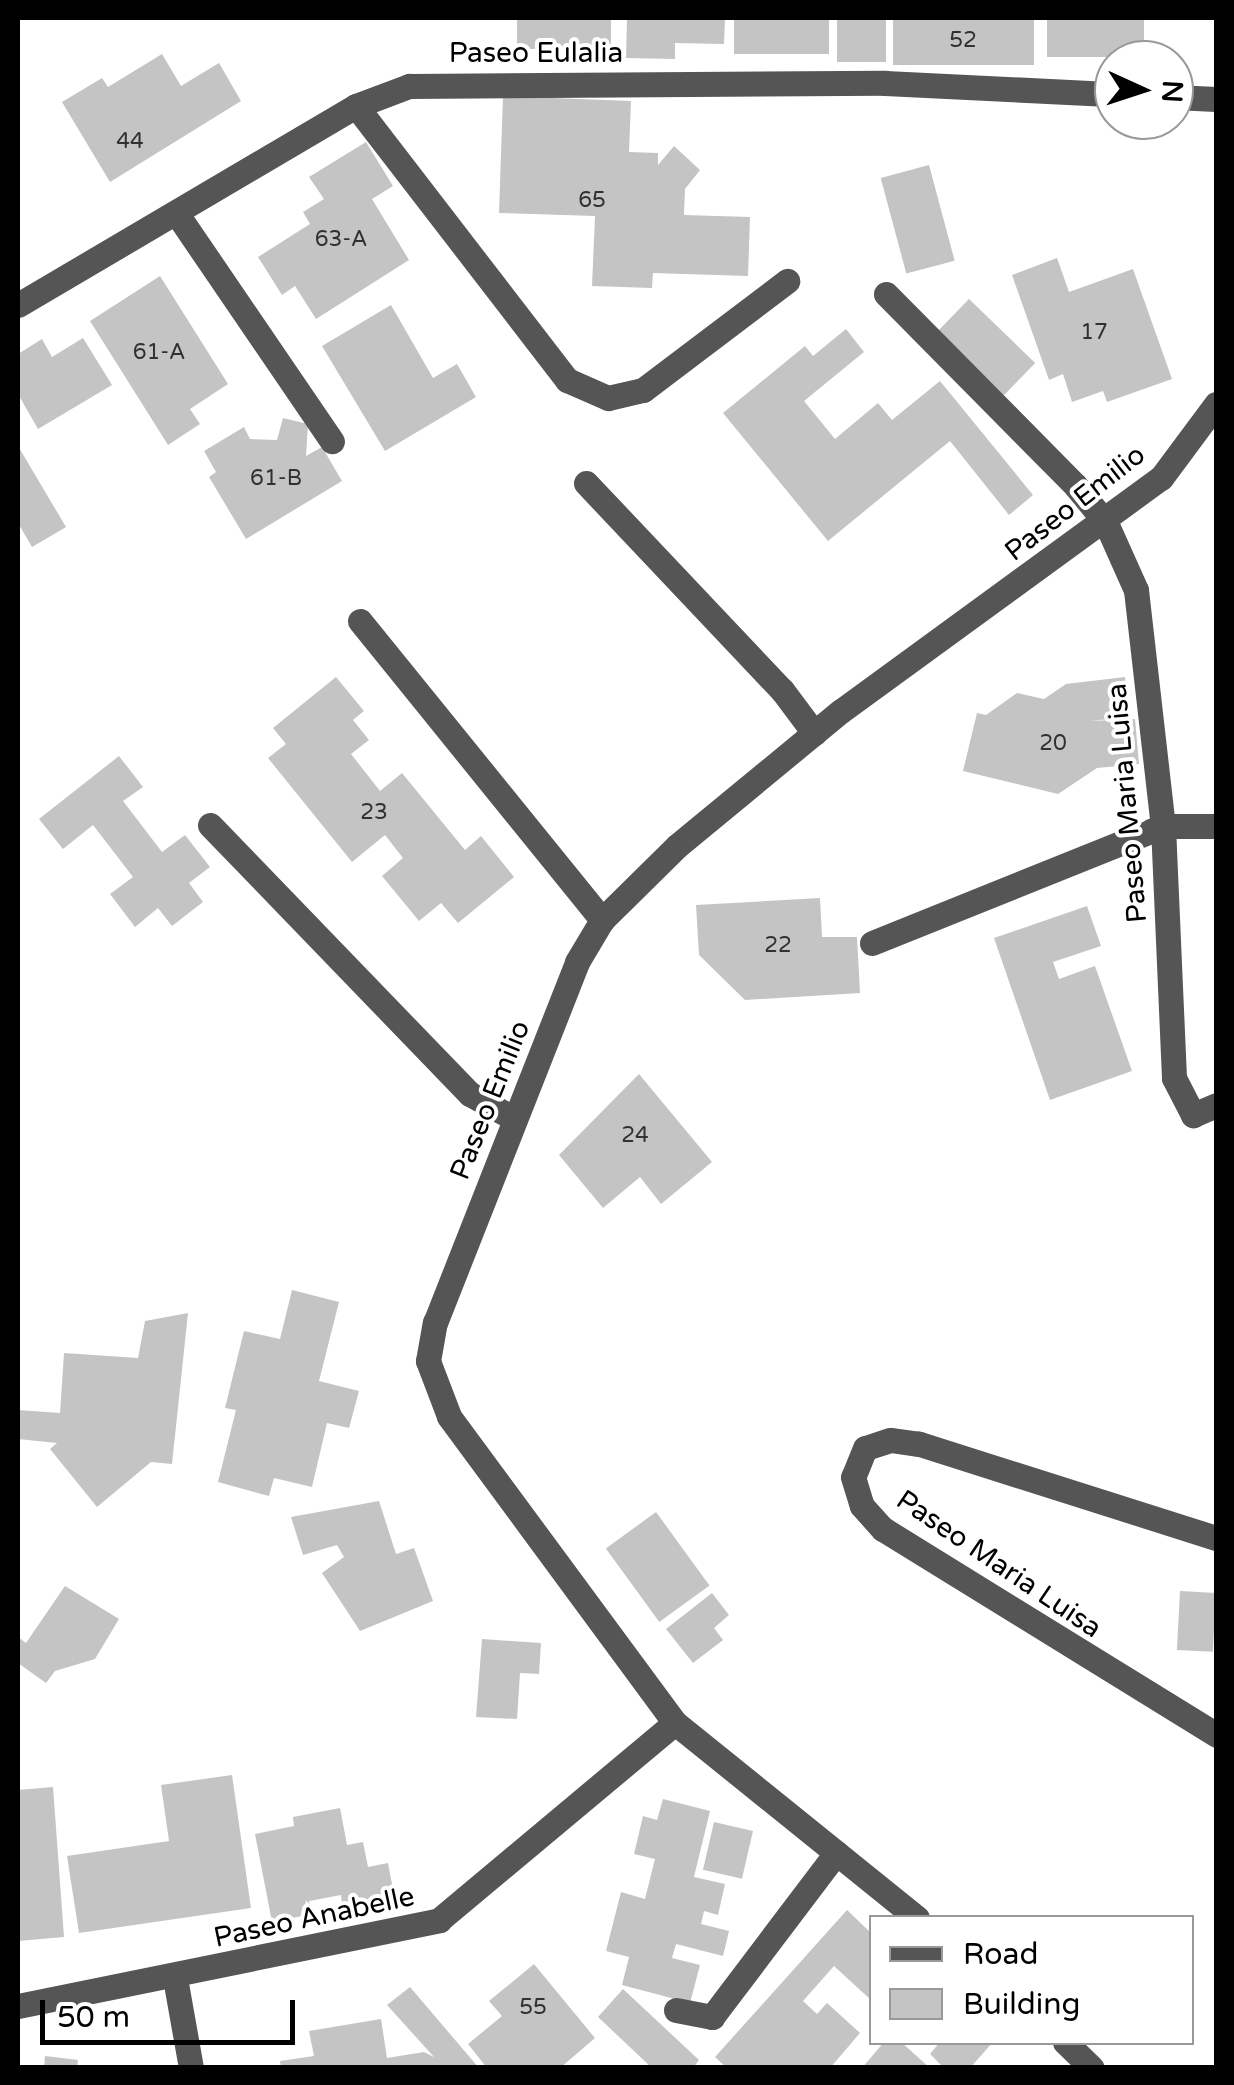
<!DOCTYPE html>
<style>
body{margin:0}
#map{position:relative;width:1234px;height:2085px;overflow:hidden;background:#fff;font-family:"Varela Round",sans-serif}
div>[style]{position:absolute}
.building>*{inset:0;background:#c4c4c4;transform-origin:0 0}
.minor>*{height:25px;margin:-12.5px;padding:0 12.5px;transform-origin:12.5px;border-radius:12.5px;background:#555}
span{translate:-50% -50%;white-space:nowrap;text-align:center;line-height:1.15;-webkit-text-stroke:8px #fff;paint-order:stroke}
.number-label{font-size:22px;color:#313131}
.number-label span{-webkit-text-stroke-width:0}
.street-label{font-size:28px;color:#000}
.frame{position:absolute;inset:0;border:20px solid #000;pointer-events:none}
.legend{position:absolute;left:869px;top:1915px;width:325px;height:130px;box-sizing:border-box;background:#fff;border:2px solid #999;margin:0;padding:12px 18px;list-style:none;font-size:30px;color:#000}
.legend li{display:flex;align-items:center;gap:20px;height:50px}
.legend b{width:50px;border:2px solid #999}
.north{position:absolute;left:1094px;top:40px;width:100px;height:100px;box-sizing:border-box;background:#fff;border:2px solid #999;border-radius:50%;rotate:93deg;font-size:28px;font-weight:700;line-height:40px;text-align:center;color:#000}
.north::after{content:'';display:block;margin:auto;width:35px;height:45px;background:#000;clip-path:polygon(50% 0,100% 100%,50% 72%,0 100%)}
.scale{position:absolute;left:40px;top:2000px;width:255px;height:45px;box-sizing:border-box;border:5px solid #000;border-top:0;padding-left:12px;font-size:30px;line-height:35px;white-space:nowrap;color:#000;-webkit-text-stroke:8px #fff;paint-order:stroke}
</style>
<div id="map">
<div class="building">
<i style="left:517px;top:18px;width:94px;height:31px"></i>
<i style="clip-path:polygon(627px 18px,725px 18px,724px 44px,675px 43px,675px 59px,626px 58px)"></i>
<i style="left:734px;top:18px;width:95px;height:36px"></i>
<i style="left:837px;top:18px;width:49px;height:44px"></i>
<i style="left:893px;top:18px;width:141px;height:47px"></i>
<i style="left:1047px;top:18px;width:97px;height:39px"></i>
<i style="clip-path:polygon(162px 54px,181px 86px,219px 63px,241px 101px,110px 182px,62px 102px,102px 78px,108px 87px)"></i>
<i style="clip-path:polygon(503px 96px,631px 101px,629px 152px,658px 153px,658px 165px,674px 146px,700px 170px,685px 189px,684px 215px,750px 217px,748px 276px,653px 273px,652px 288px,592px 286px,595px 216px,499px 213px)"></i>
<i style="clip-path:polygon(366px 142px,393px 186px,372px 199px,409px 260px,316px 319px,295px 286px,282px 295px,258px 257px,310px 224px,303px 212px,324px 199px,309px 177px)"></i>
<i style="left:929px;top:165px;width:99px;height:50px;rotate:75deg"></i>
<i style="clip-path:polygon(1057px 258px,1069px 292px,1133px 269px,1172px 379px,1107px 402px,1103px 391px,1072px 402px,1063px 374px,1049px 380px,1012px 275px)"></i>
<i style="clip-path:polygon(160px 276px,228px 384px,190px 409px,200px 424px,168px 445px,90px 321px)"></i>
<i style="left:969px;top:299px;width:92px;height:45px;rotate:44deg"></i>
<i style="clip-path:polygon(391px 305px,433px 378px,457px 364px,476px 397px,385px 451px,322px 346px)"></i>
<i style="clip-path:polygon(846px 329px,864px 352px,804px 401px,835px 439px,878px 403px,892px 420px,940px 381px,1033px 495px,1009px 515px,950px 441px,828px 541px,723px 413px,805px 346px,813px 356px)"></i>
<i style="clip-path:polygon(83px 338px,112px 385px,38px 429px,18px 394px,18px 354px,42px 339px,52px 357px)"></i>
<i style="clip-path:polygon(283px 418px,308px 424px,306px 456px,322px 447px,342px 481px,246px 539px,209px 477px,216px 472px,204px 451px,244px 427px,250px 439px,277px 440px)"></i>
<i style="clip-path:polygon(18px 446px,66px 527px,32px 547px,18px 523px)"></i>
<i style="clip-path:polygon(336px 677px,364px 711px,353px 720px,369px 740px,351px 754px,380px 791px,402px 773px,465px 850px,481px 836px,514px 877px,458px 923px,441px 903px,419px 921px,382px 876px,403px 858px,385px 835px,352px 862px,268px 758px,286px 744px,273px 728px)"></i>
<i style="clip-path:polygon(1125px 677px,1129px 717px,1090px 721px,1135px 719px,1139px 764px,1097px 768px,1058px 794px,963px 771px,977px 713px,986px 715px,1017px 693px,1044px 699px,1066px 684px)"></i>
<i style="clip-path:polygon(119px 756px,143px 787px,123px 801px,162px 852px,185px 835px,210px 867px,189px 883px,203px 902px,172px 926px,158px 908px,135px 927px,110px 894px,133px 877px,93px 825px,63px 849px,39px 819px)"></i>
<i style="clip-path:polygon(820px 898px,822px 937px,857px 937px,860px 993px,745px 1000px,699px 955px,696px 905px)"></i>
<i style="clip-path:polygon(1087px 906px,1101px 946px,1053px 962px,1059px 979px,1095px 966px,1132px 1071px,1050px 1100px,994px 938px)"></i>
<i style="clip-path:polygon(639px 1074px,712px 1162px,661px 1204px,640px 1177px,603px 1208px,559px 1155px)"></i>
<i style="clip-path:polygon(292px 1290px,339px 1302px,319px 1381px,359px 1391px,349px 1428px,327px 1423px,312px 1487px,274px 1478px,269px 1496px,218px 1482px,236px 1410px,225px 1408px,244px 1331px,280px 1339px)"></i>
<i style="clip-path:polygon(188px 1313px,172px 1464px,151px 1462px,97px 1507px,50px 1449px,57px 1443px,18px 1439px,18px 1410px,60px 1413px,64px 1353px,138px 1358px,145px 1321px)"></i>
<i style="clip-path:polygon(379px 1501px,396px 1554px,414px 1548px,433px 1601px,360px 1631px,322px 1573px,344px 1557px,337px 1545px,303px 1555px,291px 1517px)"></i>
<i style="left:656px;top:1512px;width:91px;height:62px;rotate:54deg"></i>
<i style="clip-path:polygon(65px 1586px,119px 1619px,95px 1659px,55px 1671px,46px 1683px,18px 1663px,18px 1637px,26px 1643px)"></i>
<i style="left:1180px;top:1591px;width:36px;height:59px;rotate:3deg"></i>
<i style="clip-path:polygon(712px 1593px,729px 1615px,714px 1628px,723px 1640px,693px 1663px,666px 1629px)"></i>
<i style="clip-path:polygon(482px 1639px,541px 1643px,539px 1674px,520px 1673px,517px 1719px,476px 1717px)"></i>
<i style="clip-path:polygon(232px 1775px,251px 1908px,79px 1933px,67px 1856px,169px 1841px,161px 1785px)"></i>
<i style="clip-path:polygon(53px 1787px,64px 1937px,18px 1941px,18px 1790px)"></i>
<i style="clip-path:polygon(663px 1799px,710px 1811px,694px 1877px,725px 1884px,718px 1915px,704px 1911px,701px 1924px,729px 1931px,723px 1956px,676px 1944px,672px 1958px,700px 1965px,690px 2003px,622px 1985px,629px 1957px,606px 1951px,621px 1892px,645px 1899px,655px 1859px,634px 1854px,643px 1816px,657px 1820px)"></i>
<i style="clip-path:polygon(340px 1808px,347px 1845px,363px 1842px,368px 1867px,388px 1863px,394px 1895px,342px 1905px,341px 1895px,309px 1901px,312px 1914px,272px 1922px,255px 1834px,294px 1826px,293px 1817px)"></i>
<i style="left:714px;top:1822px;width:40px;height:49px;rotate:13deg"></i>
<i style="clip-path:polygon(847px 1910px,871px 1933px,871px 2000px,834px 1966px,803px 2001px,817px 2014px,827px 2003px,860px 2033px,830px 2068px,727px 2068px,715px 2057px)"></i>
<i style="clip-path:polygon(534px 1964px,595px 2038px,560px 2068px,487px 2068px,468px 2044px,502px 2016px,489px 2001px)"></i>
<i style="clip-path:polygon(410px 1987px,479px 2068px,281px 2068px,280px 2061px,314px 2056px,309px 2031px,381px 2019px,387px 2058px,424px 2052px,434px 2057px,387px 2005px)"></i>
<i style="clip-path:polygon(623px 1989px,699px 2060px,693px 2068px,652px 2068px,598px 2017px)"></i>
<i style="clip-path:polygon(884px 2042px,901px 2042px,930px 2068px,862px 2068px)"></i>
<i style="clip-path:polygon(940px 2042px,993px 2042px,970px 2068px,944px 2068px,930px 2054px)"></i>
<i style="clip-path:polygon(45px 2056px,78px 2060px,77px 2068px,44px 2068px)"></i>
</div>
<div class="minor">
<i style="left:1174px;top:97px;width:42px;rotate:2.7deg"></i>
<i style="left:356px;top:106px;width:346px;rotate:52.4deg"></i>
<i style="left:567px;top:380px;width:45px;rotate:23.7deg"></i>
<i style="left:608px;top:398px;width:36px;rotate:-13deg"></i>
<i style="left:643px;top:390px;width:181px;rotate:-37.1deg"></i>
<i style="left:177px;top:214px;width:275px;rotate:55.7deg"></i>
<i style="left:886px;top:294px;width:269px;rotate:45.3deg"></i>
<i style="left:1075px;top:485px;width:49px;rotate:50.8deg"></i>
<i style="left:1106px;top:523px;width:73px;rotate:65.9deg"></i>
<i style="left:1136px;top:590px;width:238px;rotate:83.5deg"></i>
<i style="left:1163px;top:826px;width:252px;rotate:87.5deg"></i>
<i style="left:1174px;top:1078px;width:42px;rotate:62.8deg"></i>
<i style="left:1193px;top:1115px;width:25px;rotate:-23deg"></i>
<i style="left:18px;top:305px;width:392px;rotate:-30.5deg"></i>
<i style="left:356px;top:106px;width:57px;rotate:-20.7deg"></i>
<i style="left:409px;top:86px;width:476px;rotate:-0.4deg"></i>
<i style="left:885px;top:83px;width:229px;rotate:2.8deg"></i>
<i style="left:586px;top:483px;width:285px;rotate:46.6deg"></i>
<i style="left:782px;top:690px;width:54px;rotate:53.3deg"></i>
<i style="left:360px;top:621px;width:385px;rotate:51deg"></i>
<i style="left:210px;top:825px;width:374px;rotate:46deg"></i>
<i style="left:470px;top:1094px;width:51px;rotate:29.1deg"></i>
<i style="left:872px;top:943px;width:314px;rotate:-21.9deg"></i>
<i style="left:1163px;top:826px;width:53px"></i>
<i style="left:1216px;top:1538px;width:312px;rotate:-162.4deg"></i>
<i style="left:919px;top:1444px;width:29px;rotate:-172deg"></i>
<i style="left:890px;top:1440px;width:26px;rotate:162deg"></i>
<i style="left:865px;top:1448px;width:31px;rotate:112deg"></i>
<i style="left:853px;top:1477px;width:30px;rotate:73deg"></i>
<i style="left:862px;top:1506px;width:31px;rotate:48deg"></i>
<i style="left:883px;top:1529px;width:392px;rotate:31.7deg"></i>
<i style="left:917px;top:1918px;width:311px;rotate:-141.1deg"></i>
<i style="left:675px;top:1723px;width:381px;rotate:-126.4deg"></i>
<i style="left:449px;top:1416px;width:59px;rotate:-110.9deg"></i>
<i style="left:428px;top:1361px;width:39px;rotate:-80deg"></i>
<i style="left:435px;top:1323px;width:388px;rotate:-68.5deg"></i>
<i style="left:577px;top:962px;width:49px;rotate:-59.2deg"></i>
<i style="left:602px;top:920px;width:105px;rotate:-44.6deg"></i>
<i style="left:677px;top:846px;width:212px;rotate:-39.5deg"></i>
<i style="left:841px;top:711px;width:396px;rotate:-36.1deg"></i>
<i style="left:1161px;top:478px;width:92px;rotate:-53.4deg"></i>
<i style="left:175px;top:1978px;width:91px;rotate:79.9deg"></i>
<i style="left:18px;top:2006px;width:430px;rotate:-11.5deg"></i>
<i style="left:439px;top:1920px;width:307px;rotate:-39.9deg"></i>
<i style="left:676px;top:2010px;width:37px;rotate:11deg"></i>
<i style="left:712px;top:2017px;width:206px;rotate:-52.9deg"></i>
<i style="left:1065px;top:2042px;width:37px;rotate:44deg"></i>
</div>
<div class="number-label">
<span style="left:963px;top:41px">52</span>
<span style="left:130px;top:142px">44</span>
<span style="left:592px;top:201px">65</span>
<span style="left:341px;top:240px">63-A</span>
<span style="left:1094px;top:333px">17</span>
<span style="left:159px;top:353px">61-A</span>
<span style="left:276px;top:479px">61-B</span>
<span style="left:1053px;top:744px">20</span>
<span style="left:374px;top:813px">23</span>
<span style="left:778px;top:946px">22</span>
<span style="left:635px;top:1136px">24</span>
<span style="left:533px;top:2008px">55</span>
</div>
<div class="street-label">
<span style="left:536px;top:53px">Paseo Eulalia</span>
<span style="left:1075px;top:503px;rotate:-38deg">Paseo Emilio</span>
<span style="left:1127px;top:803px;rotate:-95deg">Paseo Maria Luisa</span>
<span style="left:490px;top:1100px;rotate:-68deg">Paseo Emilio</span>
<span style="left:999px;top:1564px;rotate:34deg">Paseo Maria Luisa</span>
<span style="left:314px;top:1917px;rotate:-12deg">Paseo Anabelle</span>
</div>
<div class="frame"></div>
<ul class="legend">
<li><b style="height:12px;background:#555"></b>Road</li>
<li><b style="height:28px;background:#c4c4c4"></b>Building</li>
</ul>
<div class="north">N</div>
<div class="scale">50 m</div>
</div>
